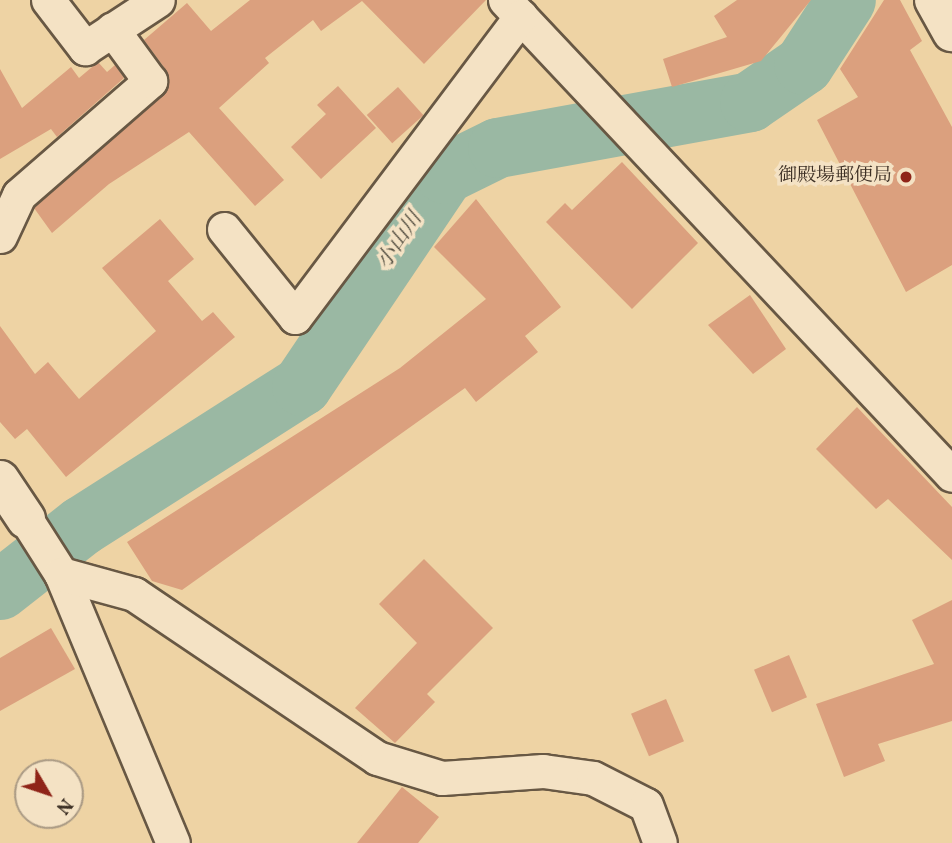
<!DOCTYPE html>
<meta charset="utf-8">
<style>
body{margin:0}
#map{position:relative;width:952px;height:843px;overflow:hidden;background:#eed3a4;font-family:Vollkorn,"Noto Serif JP",serif}
div>[style]{position:absolute}
.river>*{height:60px;margin:-30px;padding:0 30px;transform-origin:30px;border-radius:30px;background:#9ab8a3}
.building>*{inset:0;background:#dba07e;transform-origin:0 0}
.roads{filter:drop-shadow(2px 0 #685844) drop-shadow(-2px 0 #685844) drop-shadow(0 2px #685844) drop-shadow(0 -2px #685844)}
.minor>*{height:33px;margin:-16.5px;padding:0 16.5px;transform-origin:16.5px;border-radius:16.5px;background:#f4e2c4}
.tertiary>*{height:38px;margin:-19px;padding:0 19px;transform-origin:19px;border-radius:19px;background:#f4e2c4}
.secondary>*{height:38px;margin:-19px;padding:0 19px;transform-origin:19px;border-radius:19px;background:#f4e2c4}
.dots>*{width:19px;height:19px;translate:-50% -50%;box-sizing:border-box;border:4px solid #f4e2c4;border-radius:50%}
span{translate:-50% -50%;white-space:nowrap;text-align:center;line-height:1.15;-webkit-text-stroke:7px #f4e2c4;paint-order:stroke}
.poi-label{font-size:19px;color:#3c2f24}
.right{translate:-100% -50%;text-align:right}
.water-label{font-size:21px;color:#4f4a3d;font-style:italic}
.north{position:absolute;left:14px;top:759px;width:70px;height:70px;box-sizing:border-box;background:#f4e2c4;border:2px solid #aa9a84;border-radius:50%;rotate:129deg;font-size:19px;font-weight:700;line-height:28px;text-align:center;color:#3c2f24}
.north::after{content:'';display:block;margin:auto;width:24px;height:32px;background:#8f2418;clip-path:polygon(50% 0,100% 100%,50% 72%,0 100%)}
</style>
<div id="map">
<div class="river">
<i style="left:0;top:590px;width:104px;rotate:-38deg"></i>
<i style="left:82px;top:526px;width:261px;rotate:-32.5deg"></i>
<i style="left:302px;top:386px;width:256px;rotate:-56deg"></i>
<i style="left:445px;top:174px;width:59px;rotate:-26.1deg"></i>
<i style="left:498px;top:148px;width:256px;rotate:-10.3deg"></i>
<i style="left:750px;top:102px;width:65px;rotate:-34.4deg"></i>
<i style="left:804px;top:65px;width:77px;rotate:-57.1deg"></i>
</div>
<div class="building">
<i style="clip-path:polygon(250px 0,486px 0,424px 64px,362px 1px,321px 31px,313px 20px,265px 58px,269px 63px,219px 108px,284px 180px,255px 206px,189px 132px,109px 184px,52px 233px,34px 208px,168px 88px,166px 70px,144px 40px,187px 3px,211px 31px)"></i>
<i style="clip-path:polygon(737px 0,811px 0,761px 61px,672px 87px,663px 59px,727px 37px,714px 16px)"></i>
<i style="clip-path:polygon(884px 0,900px 0,922px 41px,910px 50px,952px 127px,952px 265px,906px 292px,817px 120px,858px 97px,840px 69px)"></i>
<i style="clip-path:polygon(98px 62px,107px 72px,115px 65px,124px 78px,57px 137px,51px 129px,0 159px,0 69px,22px 108px,71px 67px,79px 78px)"></i>
<i style="clip-path:polygon(338px 86px,376px 128px,321px 179px,291px 147px,326px 114px,317px 105px)"></i>
<i style="left:398px;top:87px;width:38px;height:42px;rotate:48deg"></i>
<i style="clip-path:polygon(622px 162px,698px 243px,632px 309px,546px 222px,565px 203px,572px 210px)"></i>
<i style="clip-path:polygon(476px 199px,561px 307px,525px 336px,538px 352px,476px 402px,465px 388px,182px 590px,152px 581px,127px 542px,400px 368px,486px 299px,434px 247px)"></i>
<i style="clip-path:polygon(160px 219px,194px 259px,168px 281px,202px 321px,213px 312px,235px 337px,66px 477px,27px 429px,15px 439px,0 422px,0 326px,35px 374px,48px 362px,79px 399px,156px 331px,102px 268px)"></i>
<i style="clip-path:polygon(750px 295px,786px 349px,753px 374px,708px 325px)"></i>
<i style="clip-path:polygon(857px 407px,952px 507px,952px 560px,888px 499px,876px 509px,816px 449px)"></i>
<i style="clip-path:polygon(424px 559px,493px 628px,427px 694px,435px 702px,395px 743px,355px 708px,417px 643px,379px 604px)"></i>
<i style="clip-path:polygon(952px 600px,952px 721px,878px 744px,885px 761px,844px 777px,816px 704px,934px 664px,912px 620px)"></i>
<i style="clip-path:polygon(51px 628px,75px 669px,0 711px,0 658px)"></i>
<i style="left:789px;top:655px;width:46px;height:38px;rotate:67deg"></i>
<i style="left:666px;top:699px;width:46px;height:38px;rotate:67deg"></i>
<i style="clip-path:polygon(402px 787px,439px 817px,418px 843px,357px 843px)"></i>
</div>
<div class="roads">
<div class="minor">
<i style="left:48px;top:0;width:61px;rotate:52.4deg"></i>
<i style="left:85px;top:48px;width:87px;rotate:-33.3deg"></i>
<i style="left:505px;top:0;width:652px;rotate:46.74deg"></i>
<i style="left:224px;top:229px;width:113px;rotate:51.1deg"></i>
<i style="left:295px;top:317px;width:376px;rotate:-53.1deg"></i>
<i style="left:0;top:236px;width:45px;rotate:-65.1deg"></i>
<i style="left:19px;top:195px;width:174px;rotate:-41deg"></i>
<i style="left:150px;top:81px;width:64px;rotate:-126.2deg"></i>
<i style="left:26px;top:519px;width:65px;rotate:57.5deg"></i>
<i style="left:61px;top:574px;width:291px;rotate:67.4deg"></i>
<i style="left:61px;top:574px;width:76px;rotate:15.3deg"></i>
<i style="left:134px;top:594px;width:293px;rotate:34deg"></i>
<i style="left:377px;top:758px;width:68px;rotate:17.1deg"></i>
<i style="left:442px;top:778px;width:101px;rotate:-4deg"></i>
<i style="left:543px;top:771px;width:50px;rotate:8deg"></i>
<i style="left:593px;top:778px;width:59px;rotate:27deg"></i>
<i style="left:646px;top:805px;width:40px;rotate:69.8deg"></i>
</div>
<div class="tertiary">
<i style="left:0;top:480px;width:47px;rotate:56.3deg"></i>
</div>
<div class="secondary">
<i style="left:934px;top:0;width:37px;rotate:61deg"></i>
</div>
</div>
<div class="dots">
<i style="left:906px;top:177px;background:#8f2418"></i>
</div>
<div class="poi-label">
<span class="right" style="left:892px;top:177px">御殿場郵便局</span>
</div>
<div class="water-label">
<span style="left:400px;top:241px;rotate:-56deg">小山川</span>
</div>
<div class="north">N</div>
</div>
